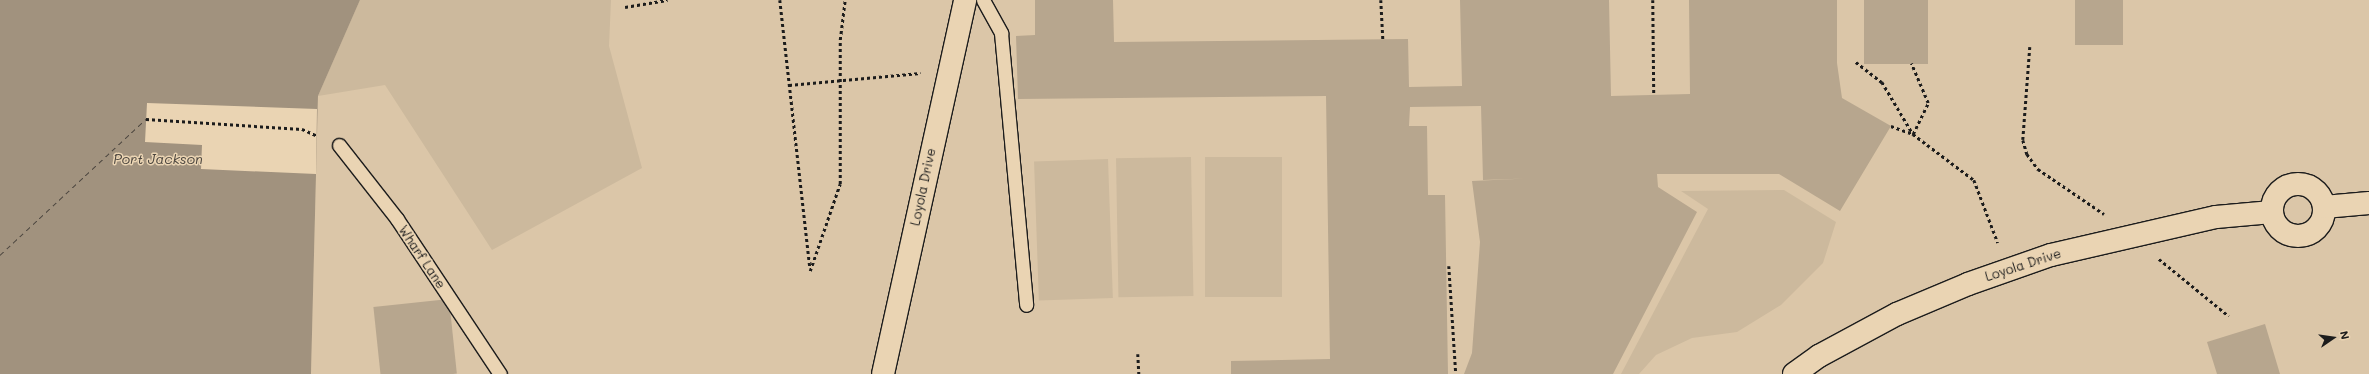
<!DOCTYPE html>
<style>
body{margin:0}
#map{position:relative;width:2369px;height:374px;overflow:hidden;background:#ead4b3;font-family:Mali,sans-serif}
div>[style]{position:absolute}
.built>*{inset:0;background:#dbc6a8}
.green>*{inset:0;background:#ccb99d;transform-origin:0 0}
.water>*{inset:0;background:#a1927e}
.pier>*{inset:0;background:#ead4b3}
.ferry>*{height:1px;margin-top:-0.5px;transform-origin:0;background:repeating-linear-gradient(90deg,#4b453e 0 5px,transparent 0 9px)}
.building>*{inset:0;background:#b7a68e;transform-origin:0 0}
.path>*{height:2.5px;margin-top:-1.25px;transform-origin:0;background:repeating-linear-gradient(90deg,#1c1c1c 0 3px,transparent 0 6px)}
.roads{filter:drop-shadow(1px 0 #1c1c1c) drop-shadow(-1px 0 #1c1c1c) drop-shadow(0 1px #1c1c1c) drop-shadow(0 -1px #1c1c1c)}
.lane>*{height:13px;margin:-6.5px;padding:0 6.5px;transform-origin:6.5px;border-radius:6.5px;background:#ead4b3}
.street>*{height:22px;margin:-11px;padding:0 11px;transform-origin:11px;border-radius:11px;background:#ead4b3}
.street>.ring{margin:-11px;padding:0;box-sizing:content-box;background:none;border:22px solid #ead4b3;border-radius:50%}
span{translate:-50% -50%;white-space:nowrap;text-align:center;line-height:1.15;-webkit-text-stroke:3px #ead4b3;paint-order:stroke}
.street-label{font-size:13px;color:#1c1c1c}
.water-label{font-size:14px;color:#4b453e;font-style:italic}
.north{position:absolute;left:2313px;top:318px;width:40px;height:40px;-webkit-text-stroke:3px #ead4b3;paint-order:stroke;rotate:77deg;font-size:11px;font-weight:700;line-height:16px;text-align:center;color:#1c1c1c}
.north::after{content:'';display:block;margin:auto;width:14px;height:18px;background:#1c1c1c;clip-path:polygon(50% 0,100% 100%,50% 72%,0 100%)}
</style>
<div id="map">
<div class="built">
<i style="clip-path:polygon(360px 0,2369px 0,2369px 374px,311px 374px,318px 96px)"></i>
</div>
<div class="green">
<i style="clip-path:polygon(360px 0,611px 0,609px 46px,642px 168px,492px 250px,385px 85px,318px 96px)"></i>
<i style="left:1191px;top:157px;width:139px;height:75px;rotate:89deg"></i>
<i style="left:1282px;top:157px;width:140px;height:77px;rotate:90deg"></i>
<i style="left:1108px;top:159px;width:139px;height:74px;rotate:88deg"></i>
<i style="clip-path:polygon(1784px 190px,1836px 222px,1823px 263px,1781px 305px,1737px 332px,1692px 338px,1656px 355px,1639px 374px,1621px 374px,1708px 209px,1681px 191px)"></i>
</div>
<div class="water">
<i style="clip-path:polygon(0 0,360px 0,318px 96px,311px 374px,0 374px)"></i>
</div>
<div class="pier">
<i style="clip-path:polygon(147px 103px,317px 109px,316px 174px,201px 169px,202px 145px,145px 142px)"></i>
</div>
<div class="ferry">
<i style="left:0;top:255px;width:200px;rotate:-43deg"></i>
</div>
<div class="building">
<i style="clip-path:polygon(1035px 0,1113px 0,1114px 42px,1408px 39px,1409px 87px,1462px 86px,1460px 0,1609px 0,1611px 96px,1690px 94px,1689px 0,1837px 0,1837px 63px,1842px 98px,1891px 126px,1840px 211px,1779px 174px,1657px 174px,1658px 187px,1697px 212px,1613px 374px,1464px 374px,1472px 353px,1480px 242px,1472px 181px,1536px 178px,1483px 180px,1481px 106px,1410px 107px,1409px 126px,1427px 126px,1428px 195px,1445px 195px,1448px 374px,1231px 374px,1231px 361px,1330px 359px,1326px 96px,1018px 99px,1016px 36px,1035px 35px)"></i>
<i style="left:1864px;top:0;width:64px;height:64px"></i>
<i style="left:2075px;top:0;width:48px;height:45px"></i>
<i style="left:449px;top:299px;width:75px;height:76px;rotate:84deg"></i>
<i style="clip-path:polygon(2265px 324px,2280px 374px,2217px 374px,2207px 342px)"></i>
</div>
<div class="path">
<i style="left:780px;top:0;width:270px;rotate:83.6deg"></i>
<i style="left:1381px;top:0;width:39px;rotate:87deg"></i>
<i style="left:1653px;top:0;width:95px;rotate:89.4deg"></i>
<i style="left:625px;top:7px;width:43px;rotate:-9.5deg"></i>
<i style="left:2030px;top:47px;width:93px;rotate:94.3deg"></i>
<i style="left:2023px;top:140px;width:15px;rotate:74deg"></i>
<i style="left:2027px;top:154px;width:19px;rotate:54deg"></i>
<i style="left:2038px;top:169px;width:80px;rotate:34.3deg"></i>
<i style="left:1856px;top:62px;width:33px;rotate:38deg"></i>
<i style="left:1882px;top:82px;width:61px;rotate:59.2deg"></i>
<i style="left:1913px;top:134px;width:76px;rotate:37deg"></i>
<i style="left:1974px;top:180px;width:67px;rotate:69.1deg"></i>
<i style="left:789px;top:85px;width:132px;rotate:-5.2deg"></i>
<i style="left:146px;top:119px;width:156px;rotate:3.7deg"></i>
<i style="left:302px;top:129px;width:17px;rotate:24deg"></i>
<i style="left:1891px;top:126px;width:23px;rotate:20deg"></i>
<i style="left:1913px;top:134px;width:34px;rotate:-64deg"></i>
<i style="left:1928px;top:103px;width:43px;rotate:-113deg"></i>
<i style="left:2159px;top:259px;width:90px;rotate:39.2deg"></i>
<i style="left:1449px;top:266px;width:108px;rotate:86.3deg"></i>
<i style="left:810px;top:271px;width:92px;rotate:-71deg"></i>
<i style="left:840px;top:184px;width:144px;rotate:-90deg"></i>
<i style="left:840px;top:40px;width:40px;rotate:-82.9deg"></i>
<i style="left:1138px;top:354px;width:20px;rotate:87deg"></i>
</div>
<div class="roads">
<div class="lane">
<i style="left:983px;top:0;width:38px;rotate:61deg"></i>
<i style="left:1001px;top:33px;width:273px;rotate:84.7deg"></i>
<i style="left:339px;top:145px;width:94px;rotate:51.9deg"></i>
<i style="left:397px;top:219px;width:186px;rotate:56.4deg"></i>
</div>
<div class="street">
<i class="ring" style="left:2272px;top:184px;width:30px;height:30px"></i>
<i style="left:2324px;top:207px;width:45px;rotate:-5.1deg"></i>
<i style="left:883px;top:374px;width:383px;rotate:-77.6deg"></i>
<i style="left:1794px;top:374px;width:31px;rotate:-36deg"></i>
<i style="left:1819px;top:356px;width:89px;rotate:-28.3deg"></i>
<i style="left:1897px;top:314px;width:77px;rotate:-22.9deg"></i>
<i style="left:1968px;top:284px;width:88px;rotate:-19.3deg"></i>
<i style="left:2051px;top:255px;width:169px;rotate:-13deg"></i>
<i style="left:2216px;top:217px;width:56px;rotate:-5.1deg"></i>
</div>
</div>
<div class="street-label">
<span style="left:923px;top:187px;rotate:-78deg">Loyola Drive</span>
<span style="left:422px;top:257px;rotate:56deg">Wharf Lane</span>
<span style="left:2023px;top:265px;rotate:-18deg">Loyola Drive</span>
</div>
<div class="water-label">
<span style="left:158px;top:159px">Port Jackson</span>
</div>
<div class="north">N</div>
</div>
